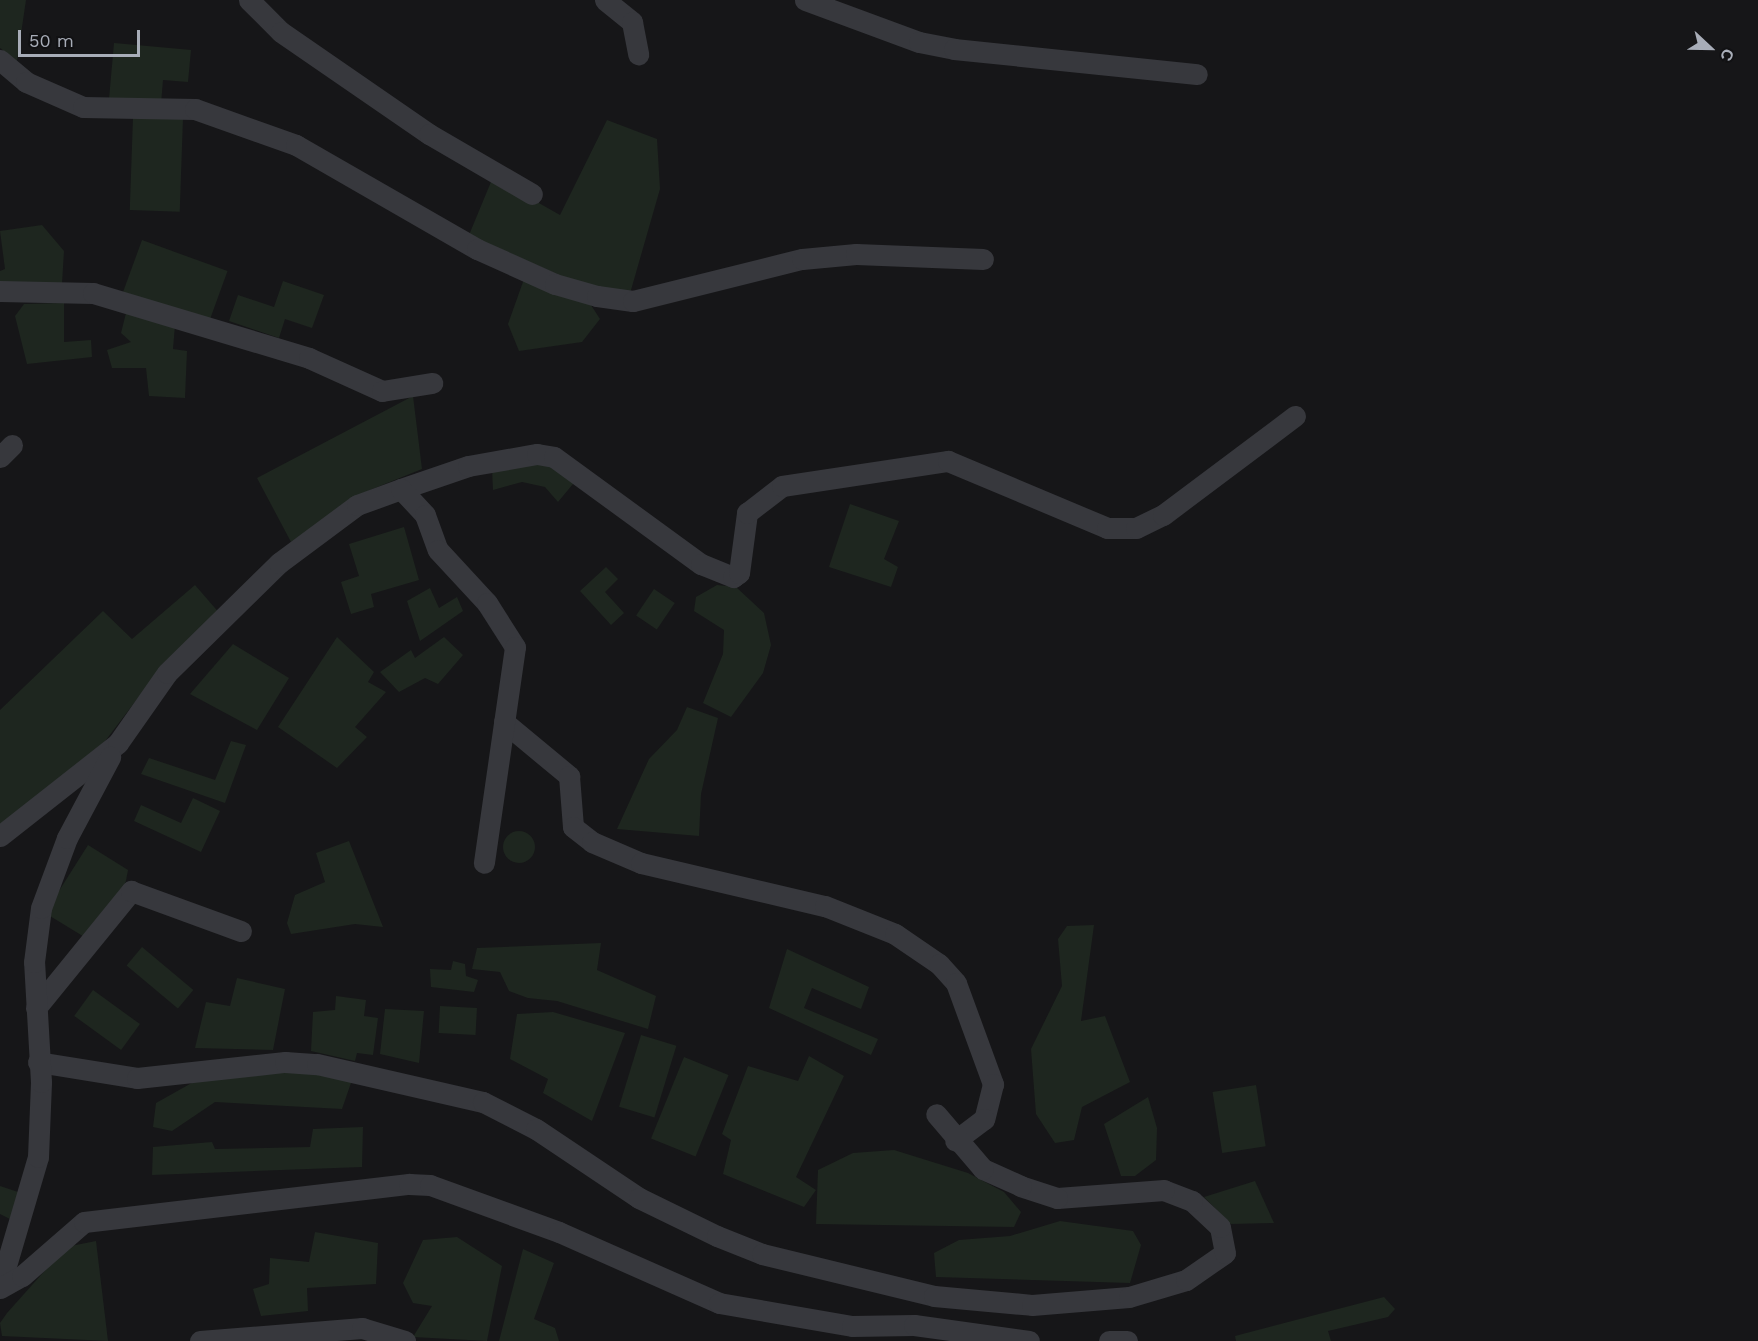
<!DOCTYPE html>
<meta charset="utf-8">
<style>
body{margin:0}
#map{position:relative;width:1758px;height:1341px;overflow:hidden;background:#161618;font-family:"Work Sans",sans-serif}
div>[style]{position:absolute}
.green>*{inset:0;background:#1e261f;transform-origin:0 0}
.round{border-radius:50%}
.minor>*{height:21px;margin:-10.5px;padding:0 10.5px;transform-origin:10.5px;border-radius:10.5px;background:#37383d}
span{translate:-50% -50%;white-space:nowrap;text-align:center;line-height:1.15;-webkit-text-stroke:4.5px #111113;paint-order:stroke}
.north{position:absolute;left:1680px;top:18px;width:60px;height:60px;-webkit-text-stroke:4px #111113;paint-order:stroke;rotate:112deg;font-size:16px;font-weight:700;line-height:24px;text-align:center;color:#a8adb8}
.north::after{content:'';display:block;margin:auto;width:21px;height:27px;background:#a8adb8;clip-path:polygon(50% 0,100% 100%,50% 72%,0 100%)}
.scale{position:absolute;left:18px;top:30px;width:122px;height:27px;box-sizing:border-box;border:3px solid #a8adb8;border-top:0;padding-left:8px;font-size:18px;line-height:21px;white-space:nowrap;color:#a8adb8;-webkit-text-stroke:4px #111113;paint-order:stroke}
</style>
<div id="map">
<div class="green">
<i style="clip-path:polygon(0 0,26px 0,17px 61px,0 48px)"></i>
<i style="clip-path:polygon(114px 43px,191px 50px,188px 82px,163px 80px,161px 104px,109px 99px)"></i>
<i style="left:133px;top:117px;width:50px;height:93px;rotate:2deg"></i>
<i style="clip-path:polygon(607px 120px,657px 139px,660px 189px,629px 297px,595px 291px,469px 235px,493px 177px,560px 215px)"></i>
<i style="clip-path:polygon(42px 225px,64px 251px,62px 284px,0 287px,0 271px,5px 269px,0 231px)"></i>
<i style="left:142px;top:240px;width:91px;height:57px;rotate:20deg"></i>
<i style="clip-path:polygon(524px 279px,589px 302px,600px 319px,582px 342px,519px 351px,508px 324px)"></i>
<i style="clip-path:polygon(283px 281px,324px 295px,312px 328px,285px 319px,279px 338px,229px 321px,238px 295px,274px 307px)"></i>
<i style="clip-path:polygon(64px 303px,64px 342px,91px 340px,92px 357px,27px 364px,15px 316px,24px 304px)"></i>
<i style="clip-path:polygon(127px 309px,175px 325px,173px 349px,187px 351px,185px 398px,149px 396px,146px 368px,112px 368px,107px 350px,131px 342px,121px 333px)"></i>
<i style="clip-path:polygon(413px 396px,422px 469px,370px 490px,291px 542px,257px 478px)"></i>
<i style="clip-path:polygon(538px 460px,578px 478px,558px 502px,545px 487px,522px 482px,493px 490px,492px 469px)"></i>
<i style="clip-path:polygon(850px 504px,899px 521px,884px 559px,898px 567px,891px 587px,829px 567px)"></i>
<i style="clip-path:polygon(404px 527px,419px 580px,371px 594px,374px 607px,351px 614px,341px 582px,359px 576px,349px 544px)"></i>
<i style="clip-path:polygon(606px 567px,618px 579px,605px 592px,624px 613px,611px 625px,580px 591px)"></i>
<i style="clip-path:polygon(195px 585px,221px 615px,160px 669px,96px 753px,0 831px,0 710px,103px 611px,132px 639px)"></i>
<i style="clip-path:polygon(717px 585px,736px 587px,764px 613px,771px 645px,763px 673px,731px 717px,703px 703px,723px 654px,724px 630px,694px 611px,696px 597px)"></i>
<i style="clip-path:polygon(430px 588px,439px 608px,457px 597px,463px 611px,420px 641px,407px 601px)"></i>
<i style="left:654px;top:589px;width:25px;height:32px;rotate:34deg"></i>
<i style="clip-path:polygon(337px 637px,374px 672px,368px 682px,386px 692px,355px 727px,367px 737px,337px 768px,278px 727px)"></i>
<i style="clip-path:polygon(444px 637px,463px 655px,438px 684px,425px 678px,399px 692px,380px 672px,411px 650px,415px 658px)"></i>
<i style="clip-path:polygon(233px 644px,289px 678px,257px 730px,190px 694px)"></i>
<i style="clip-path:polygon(687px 707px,718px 718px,701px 794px,699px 836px,617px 829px,649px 759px,677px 730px)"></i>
<i style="clip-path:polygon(231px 741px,246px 745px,225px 803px,141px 774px,149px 758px,215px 780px)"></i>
<i style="clip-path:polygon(193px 798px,220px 811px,201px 852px,134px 821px,141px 805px,181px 823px)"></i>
<i class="round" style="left:503px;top:831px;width:32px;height:32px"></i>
<i style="clip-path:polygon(349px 841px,383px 927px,355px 924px,291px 934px,287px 923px,295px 895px,325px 882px,316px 853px)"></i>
<i style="clip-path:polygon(88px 845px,128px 870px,124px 891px,86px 938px,45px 913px)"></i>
<i style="clip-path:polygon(1094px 925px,1081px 1021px,1105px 1016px,1130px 1082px,1082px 1107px,1074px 1140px,1055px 1143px,1036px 1114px,1031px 1049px,1062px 986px,1058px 939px,1067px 926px)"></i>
<i style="clip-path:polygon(601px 943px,597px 970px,656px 996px,648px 1029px,557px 1001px,528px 998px,509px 991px,500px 972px,472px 969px,477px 948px)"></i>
<i style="left:142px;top:947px;width:67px;height:24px;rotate:40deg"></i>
<i style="clip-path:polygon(787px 949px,869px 987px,861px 1009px,812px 988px,804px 1008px,878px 1039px,871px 1055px,769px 1008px)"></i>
<i style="clip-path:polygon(453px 961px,465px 964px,466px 976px,478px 980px,474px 992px,431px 987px,430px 969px,451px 970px)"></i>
<i style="clip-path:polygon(237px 978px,285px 989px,273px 1050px,195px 1048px,206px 1002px,230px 1006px)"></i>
<i style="left:93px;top:990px;width:58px;height:32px;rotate:36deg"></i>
<i style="clip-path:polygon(336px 996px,366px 1000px,364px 1016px,378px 1018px,373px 1055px,357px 1053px,355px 1061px,311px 1051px,313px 1012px,335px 1010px)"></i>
<i style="left:440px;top:1006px;width:37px;height:27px;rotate:3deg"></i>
<i style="clip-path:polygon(385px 1009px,424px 1011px,419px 1063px,380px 1054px)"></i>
<i style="clip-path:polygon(553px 1012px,625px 1033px,592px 1121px,543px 1093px,548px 1079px,510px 1059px,517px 1014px)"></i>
<i style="left:641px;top:1035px;width:37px;height:75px;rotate:17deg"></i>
<i style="clip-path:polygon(809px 1056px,844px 1076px,796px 1177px,816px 1190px,804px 1207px,723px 1174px,731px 1140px,722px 1134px,748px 1066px,798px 1081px)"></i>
<i style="left:684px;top:1057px;width:48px;height:88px;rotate:22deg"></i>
<i style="clip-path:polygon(318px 1068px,352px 1080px,342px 1109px,215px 1102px,172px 1131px,153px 1127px,156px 1103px,197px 1080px)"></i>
<i style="left:1256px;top:1085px;width:62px;height:44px;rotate:81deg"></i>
<i style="clip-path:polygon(1148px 1097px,1157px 1128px,1156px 1160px,1135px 1176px,1121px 1176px,1104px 1124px)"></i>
<i style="clip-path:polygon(363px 1127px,362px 1167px,152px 1175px,153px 1147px,212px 1142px,215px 1149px,310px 1147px,313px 1129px)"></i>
<i style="clip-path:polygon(894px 1150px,968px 1173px,1004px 1192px,1021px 1212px,1014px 1227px,816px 1224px,818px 1170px,853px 1153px)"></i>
<i style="clip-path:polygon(1255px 1181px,1274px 1223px,1231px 1224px,1204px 1197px)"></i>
<i style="clip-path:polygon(0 1186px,24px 1194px,10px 1219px,0 1214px)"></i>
<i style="clip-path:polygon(1060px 1221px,1133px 1231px,1141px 1245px,1130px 1283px,936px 1277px,934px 1253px,959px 1240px,1010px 1236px)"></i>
<i style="clip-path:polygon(315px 1232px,378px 1243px,376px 1284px,307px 1288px,308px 1311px,261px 1316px,253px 1289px,269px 1284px,270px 1258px,309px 1262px)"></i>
<i style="clip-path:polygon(457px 1237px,502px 1266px,487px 1341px,413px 1337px,432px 1306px,413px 1303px,403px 1283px,423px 1240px)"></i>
<i style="clip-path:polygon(96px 1241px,108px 1341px,2px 1336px,0 1323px,7px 1313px,66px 1247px)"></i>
<i style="clip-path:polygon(523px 1249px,554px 1263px,534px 1319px,555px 1328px,559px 1341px,499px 1341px)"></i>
<i style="clip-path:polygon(1384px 1297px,1395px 1309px,1388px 1317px,1328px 1331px,1331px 1341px,1236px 1341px,1235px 1336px)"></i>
</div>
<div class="minor">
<i style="left:249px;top:0;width:45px;rotate:45deg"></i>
<i style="left:281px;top:32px;width:180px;rotate:34.6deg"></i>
<i style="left:429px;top:134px;width:119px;rotate:30.2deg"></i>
<i style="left:605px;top:0;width:35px;rotate:39deg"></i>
<i style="left:632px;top:22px;width:33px;rotate:79deg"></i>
<i style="left:805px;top:0;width:121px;rotate:20.2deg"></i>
<i style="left:919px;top:42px;width:36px;rotate:11deg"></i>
<i style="left:954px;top:49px;width:244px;rotate:5.9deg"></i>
<i style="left:0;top:60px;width:34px;rotate:40deg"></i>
<i style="left:26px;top:82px;width:62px;rotate:23.7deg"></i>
<i style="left:83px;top:107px;width:112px;rotate:1deg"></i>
<i style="left:195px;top:109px;width:107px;rotate:19.6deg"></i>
<i style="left:296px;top:145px;width:209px;rotate:29.9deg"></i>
<i style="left:477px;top:249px;width:85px;rotate:24.2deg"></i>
<i style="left:555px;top:284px;width:44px;rotate:15.9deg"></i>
<i style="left:597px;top:296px;width:36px;rotate:8deg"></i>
<i style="left:633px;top:301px;width:174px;rotate:-14deg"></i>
<i style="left:802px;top:259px;width:54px;rotate:-5.3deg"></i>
<i style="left:856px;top:254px;width:127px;rotate:2.3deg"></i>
<i style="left:0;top:291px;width:93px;rotate:1.2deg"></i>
<i style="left:93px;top:293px;width:226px;rotate:16.7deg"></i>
<i style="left:309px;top:358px;width:80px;rotate:24.3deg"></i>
<i style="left:382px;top:391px;width:51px;rotate:-9.1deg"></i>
<i style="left:0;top:457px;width:17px;rotate:-45deg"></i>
<i style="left:401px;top:489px;width:71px;rotate:-18.9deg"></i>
<i style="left:468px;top:466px;width:70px;rotate:-9.9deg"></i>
<i style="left:537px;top:454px;width:17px;rotate:10deg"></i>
<i style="left:554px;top:457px;width:182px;rotate:36.1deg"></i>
<i style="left:701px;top:564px;width:35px;rotate:22deg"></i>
<i style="left:733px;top:577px;width:7px;rotate:-34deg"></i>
<i style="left:739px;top:573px;width:61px;rotate:-82.4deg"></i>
<i style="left:747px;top:513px;width:44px;rotate:-37.6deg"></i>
<i style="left:782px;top:486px;width:168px;rotate:-8.6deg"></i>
<i style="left:948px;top:461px;width:173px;rotate:22.8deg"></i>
<i style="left:1107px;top:528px;width:29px"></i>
<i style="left:1136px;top:528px;width:30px;rotate:-26deg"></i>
<i style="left:1163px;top:515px;width:165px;rotate:-36.9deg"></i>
<i style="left:504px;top:722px;width:85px;rotate:39.7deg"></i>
<i style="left:569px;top:776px;width:51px;rotate:85.5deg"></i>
<i style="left:573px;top:827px;width:24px;rotate:38deg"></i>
<i style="left:592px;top:842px;width:53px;rotate:23.2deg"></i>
<i style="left:641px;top:863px;width:189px;rotate:13.2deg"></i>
<i style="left:825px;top:906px;width:75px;rotate:21.8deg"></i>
<i style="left:895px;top:934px;width:53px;rotate:34.3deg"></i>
<i style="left:939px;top:964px;width:25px;rotate:48deg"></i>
<i style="left:956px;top:983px;width:108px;rotate:69.9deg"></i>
<i style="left:993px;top:1084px;width:36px;rotate:104deg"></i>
<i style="left:984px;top:1119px;width:36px;rotate:143deg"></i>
<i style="left:0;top:836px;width:150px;rotate:-38.2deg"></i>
<i style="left:118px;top:743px;width:85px;rotate:-55deg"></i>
<i style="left:167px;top:673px;width:157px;rotate:-44.5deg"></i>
<i style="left:279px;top:563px;width:97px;rotate:-36.6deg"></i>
<i style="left:357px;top:505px;width:47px;rotate:-20deg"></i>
<i style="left:401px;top:489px;width:35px;rotate:47deg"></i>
<i style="left:425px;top:515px;width:37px;rotate:70deg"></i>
<i style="left:438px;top:550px;width:72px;rotate:47.2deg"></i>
<i style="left:487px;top:603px;width:52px;rotate:57.5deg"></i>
<i style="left:515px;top:647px;width:218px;rotate:98.2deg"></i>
<i style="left:36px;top:1008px;width:151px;rotate:-50.9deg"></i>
<i style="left:131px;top:891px;width:117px;rotate:20deg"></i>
<i style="left:38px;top:1062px;width:100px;rotate:9.2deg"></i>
<i style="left:137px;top:1078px;width:149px;rotate:-6.2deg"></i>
<i style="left:285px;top:1062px;width:32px;rotate:4deg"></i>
<i style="left:317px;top:1064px;width:170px;rotate:12.9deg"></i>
<i style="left:483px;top:1102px;width:59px;rotate:27deg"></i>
<i style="left:536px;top:1129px;width:124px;rotate:33.8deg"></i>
<i style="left:639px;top:1198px;width:87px;rotate:26deg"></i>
<i style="left:717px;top:1236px;width:48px;rotate:21.8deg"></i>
<i style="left:762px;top:1254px;width:177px;rotate:13.7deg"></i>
<i style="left:934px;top:1296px;width:98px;rotate:5.2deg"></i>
<i style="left:1032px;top:1305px;width:97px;rotate:-4.7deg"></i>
<i style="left:1129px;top:1297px;width:59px;rotate:-16.6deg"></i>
<i style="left:1186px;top:1280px;width:47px;rotate:-34.7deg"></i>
<i style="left:1225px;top:1253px;width:26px;rotate:-101deg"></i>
<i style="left:1220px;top:1227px;width:38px;rotate:-137deg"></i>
<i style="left:1192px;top:1201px;width:30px;rotate:-159deg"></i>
<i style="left:1164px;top:1190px;width:107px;rotate:175.7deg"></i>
<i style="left:1057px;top:1198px;width:38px;rotate:-162deg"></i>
<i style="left:1021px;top:1186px;width:42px;rotate:-155.9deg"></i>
<i style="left:983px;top:1169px;width:72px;rotate:-130.5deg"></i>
<i style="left:0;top:1286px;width:134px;rotate:-73.6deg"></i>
<i style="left:38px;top:1157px;width:75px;rotate:-87.7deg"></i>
<i style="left:41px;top:1082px;width:120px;rotate:-93.3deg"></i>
<i style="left:34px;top:962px;width:54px;rotate:-82.6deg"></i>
<i style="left:41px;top:908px;width:75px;rotate:-69.6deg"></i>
<i style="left:67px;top:838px;width:92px;rotate:-62deg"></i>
<i style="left:0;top:1288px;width:25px;rotate:-29deg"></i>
<i style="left:22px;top:1276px;width:82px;rotate:-41.1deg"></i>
<i style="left:84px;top:1222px;width:327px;rotate:-6.7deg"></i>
<i style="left:409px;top:1184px;width:21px;rotate:3deg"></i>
<i style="left:430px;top:1185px;width:137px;rotate:20deg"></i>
<i style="left:559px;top:1232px;width:175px;rotate:23.9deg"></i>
<i style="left:719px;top:1303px;width:135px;rotate:9.8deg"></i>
<i style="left:852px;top:1326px;width:62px;rotate:-0.9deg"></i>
<i style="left:914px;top:1325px;width:116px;rotate:7.9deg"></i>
<i style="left:200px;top:1341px;width:163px;rotate:-4.6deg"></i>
<i style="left:362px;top:1328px;width:45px;rotate:16.8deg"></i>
<i style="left:1109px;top:1341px;width:18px"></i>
</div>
<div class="north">С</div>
<div class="scale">50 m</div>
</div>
